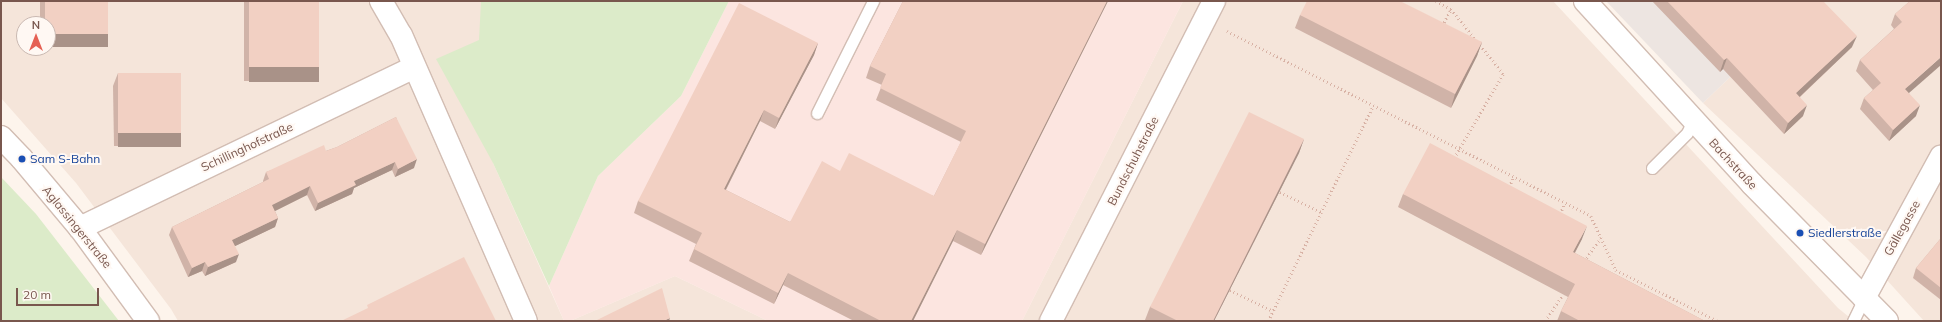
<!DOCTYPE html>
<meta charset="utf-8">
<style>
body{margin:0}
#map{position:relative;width:1942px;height:322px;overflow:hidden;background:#fdf4ec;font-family:Mulish,sans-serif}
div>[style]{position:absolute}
.residential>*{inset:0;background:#f5e5da}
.commercial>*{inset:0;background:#fce5e0}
.industrial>*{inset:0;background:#ede5e1}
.green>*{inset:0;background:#dcebc9}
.path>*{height:2.5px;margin-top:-1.25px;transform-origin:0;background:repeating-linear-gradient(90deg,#d8b2a5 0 1px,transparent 0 4px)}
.roads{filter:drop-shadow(1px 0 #d2bdb3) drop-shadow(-1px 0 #d2bdb3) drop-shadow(0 1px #d2bdb3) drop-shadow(0 -1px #d2bdb3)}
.lane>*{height:11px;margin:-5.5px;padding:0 5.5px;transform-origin:5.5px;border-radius:5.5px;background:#fff}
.street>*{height:22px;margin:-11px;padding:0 11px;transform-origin:11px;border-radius:11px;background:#fff}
.secondary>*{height:22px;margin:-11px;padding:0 11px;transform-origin:11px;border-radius:11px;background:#fff}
.wall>*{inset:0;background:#d0b3a8;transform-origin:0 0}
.shaded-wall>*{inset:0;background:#a99288;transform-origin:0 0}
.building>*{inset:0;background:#f2d0c3;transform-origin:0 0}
.dots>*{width:11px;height:11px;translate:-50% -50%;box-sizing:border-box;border:2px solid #fff8f3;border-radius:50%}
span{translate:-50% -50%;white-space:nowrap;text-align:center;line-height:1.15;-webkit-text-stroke:4px #fff8f3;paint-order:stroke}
.street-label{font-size:12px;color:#79574e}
.transit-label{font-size:12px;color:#164399}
.left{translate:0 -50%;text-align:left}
.frame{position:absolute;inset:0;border:2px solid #79574e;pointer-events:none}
.north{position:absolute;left:16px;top:16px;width:40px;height:40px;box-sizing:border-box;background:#fff8f3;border:1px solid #c9b8b1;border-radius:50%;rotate:0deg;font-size:11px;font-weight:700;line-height:16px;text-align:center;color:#79574e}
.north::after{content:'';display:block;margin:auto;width:14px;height:18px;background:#e56053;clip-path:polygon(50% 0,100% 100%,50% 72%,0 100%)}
.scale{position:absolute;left:16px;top:288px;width:83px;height:18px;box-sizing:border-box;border:2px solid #79574e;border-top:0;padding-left:5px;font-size:12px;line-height:14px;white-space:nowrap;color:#79574e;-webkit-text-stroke:3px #fff8f3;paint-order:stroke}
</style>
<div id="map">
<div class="residential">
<i style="clip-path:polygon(evenodd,1px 1px,647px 1px,493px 163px,564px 321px,178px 321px,171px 309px,76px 183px,1px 98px,1px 1px,24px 24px,48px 24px,48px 48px,24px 48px,24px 24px)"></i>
<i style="clip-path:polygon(1183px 1px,1553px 1px,1838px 308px,1854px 321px,1022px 321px)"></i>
<i style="clip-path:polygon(1810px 1px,1929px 1px,1941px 14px,1941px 321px,1924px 321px,1866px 257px,1703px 103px)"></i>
<i style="clip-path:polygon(675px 276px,768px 321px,570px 321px)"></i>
</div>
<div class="commercial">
<i style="clip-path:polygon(729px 1px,1183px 1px,1022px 321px,768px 321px,675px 276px,570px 321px,564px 321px,549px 286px,598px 176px,681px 96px)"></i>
</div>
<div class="industrial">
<i style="clip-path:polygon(1606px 1px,1810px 1px,1703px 103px)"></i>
</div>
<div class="green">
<i style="clip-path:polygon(481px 1px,729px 1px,681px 96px,598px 176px,549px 286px,493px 163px,436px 59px,479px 40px)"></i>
<i style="clip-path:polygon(1px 177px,36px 214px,119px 321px,1px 321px)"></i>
</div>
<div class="path">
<i style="left:1436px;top:1px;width:17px;rotate:28deg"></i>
<i style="left:1451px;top:9px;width:40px;rotate:51deg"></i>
<i style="left:1442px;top:26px;width:19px;rotate:-62deg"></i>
<i style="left:1227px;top:31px;width:408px;rotate:26.9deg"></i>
<i style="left:1591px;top:216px;width:60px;rotate:65.2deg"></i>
<i style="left:1616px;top:270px;width:114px;rotate:26.6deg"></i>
<i style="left:1454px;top:158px;width:97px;rotate:-59.7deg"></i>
<i style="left:1503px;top:74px;width:38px;rotate:-129deg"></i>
<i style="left:1509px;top:187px;width:10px;rotate:-66deg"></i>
<i style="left:1280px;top:192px;width:46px;rotate:26deg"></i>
<i style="left:1560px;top:214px;width:11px;rotate:-68deg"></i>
<i style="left:1584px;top:261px;width:29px;rotate:-54deg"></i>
<i style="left:1230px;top:290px;width:48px;rotate:26deg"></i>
<i style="left:1268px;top:321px;width:239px;rotate:-64deg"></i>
<i style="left:1545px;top:321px;width:32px;rotate:-56deg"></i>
</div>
<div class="roads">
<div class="lane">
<i style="left:817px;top:113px;width:125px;rotate:-63.4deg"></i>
<i style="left:1652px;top:168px;width:49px;rotate:-45deg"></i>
<i style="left:1687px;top:133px;width:14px;rotate:-65deg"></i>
<i style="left:1853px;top:321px;width:25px;rotate:-64deg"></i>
</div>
<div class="street">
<i style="left:381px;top:1px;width:39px;rotate:60deg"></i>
<i style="left:401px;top:35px;width:312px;rotate:66.4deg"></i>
<i style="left:1px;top:137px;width:30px;rotate:46deg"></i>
<i style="left:22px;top:159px;width:90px;rotate:50deg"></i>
<i style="left:80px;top:228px;width:115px;rotate:53.8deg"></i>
<i style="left:80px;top:228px;width:371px;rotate:-25.7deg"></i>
<i style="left:1864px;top:298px;width:161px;rotate:-61.4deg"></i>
<i style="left:1051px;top:321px;width:359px;rotate:-63deg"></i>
</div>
<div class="secondary">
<i style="left:1585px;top:1px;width:248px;rotate:47.6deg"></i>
<i style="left:1752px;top:184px;width:192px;rotate:45.4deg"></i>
</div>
</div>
<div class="wall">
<i style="clip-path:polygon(40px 1px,108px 1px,108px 34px,103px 47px,48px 47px,48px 24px,40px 24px)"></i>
<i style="left:244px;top:1px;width:75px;height:80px"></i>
<i style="clip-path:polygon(903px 1px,1108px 1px,981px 255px,953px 241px,913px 321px,854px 321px,783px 285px,774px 304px,689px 261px,694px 249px,696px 244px,634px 213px,638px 201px,818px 43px,814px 55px,775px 129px,760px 121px,726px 190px,790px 222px,840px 171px,934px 196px,961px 142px,876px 100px,882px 85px,866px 78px,870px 66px)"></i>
<i style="clip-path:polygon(1652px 1px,1823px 1px,1852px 47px,1800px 97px,1803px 116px,1784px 134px,1723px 69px,1720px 72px)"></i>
<i style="clip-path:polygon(1910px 1px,1909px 93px,1916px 116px,1889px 141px,1860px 109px,1864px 98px,1873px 90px,1856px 71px,1860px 60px,1894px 29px,1891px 25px,1895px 14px)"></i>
<i style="clip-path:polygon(1300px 15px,1482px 42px,1477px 56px,1451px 108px,1295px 28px)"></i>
<i style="clip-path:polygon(118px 73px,181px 133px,176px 146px,114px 146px,113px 86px)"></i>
<i style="clip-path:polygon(396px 117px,414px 168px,395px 177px,392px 170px,354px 188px,352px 194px,315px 211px,307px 195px,275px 211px,278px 218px,275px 227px,235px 246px,236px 262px,205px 276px,202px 271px,188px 277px,169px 235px,172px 227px,263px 182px,263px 181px,266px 172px,337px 147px)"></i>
<i style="clip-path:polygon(1304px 139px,1299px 153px,1214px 321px,1146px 321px,1145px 320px,1150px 307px)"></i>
<i style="clip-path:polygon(1403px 194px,1582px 239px,1575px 253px,1705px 321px,1557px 321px,1561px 311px,1568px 297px,1398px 207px)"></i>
<i style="clip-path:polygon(1941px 238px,1941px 300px,1913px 278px,1916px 268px)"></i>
</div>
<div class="shaded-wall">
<i style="clip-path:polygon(1107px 1px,1108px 1px,981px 255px,985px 244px)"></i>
<i style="left:48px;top:34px;width:60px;height:13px"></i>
<i style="clip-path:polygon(1857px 36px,1852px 47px,1792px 104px,1796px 93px)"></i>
<i style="clip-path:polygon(1482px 42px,1477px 56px,1451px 108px,1455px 94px)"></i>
<i style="clip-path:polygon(818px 43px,814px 55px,775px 129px,779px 118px)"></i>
<i style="clip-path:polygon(1941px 57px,1941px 65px,1901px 100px,1905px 89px)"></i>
<i style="clip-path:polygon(1727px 58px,1723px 69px,1720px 72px,1724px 60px)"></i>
<i style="left:249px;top:67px;width:70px;height:15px"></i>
<i style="clip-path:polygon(1807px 105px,1803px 116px,1784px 134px,1788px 123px)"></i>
<i style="clip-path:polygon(1920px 105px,1916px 116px,1889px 141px,1893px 130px)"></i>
<i style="clip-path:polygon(764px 110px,760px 121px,720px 201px,724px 189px)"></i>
<i style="left:118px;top:133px;width:63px;height:14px"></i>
<i style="clip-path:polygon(1304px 139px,1299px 153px,1214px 321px,1213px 321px)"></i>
<i style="clip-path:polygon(417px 159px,414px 168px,395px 177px,398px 169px)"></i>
<i style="clip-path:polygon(395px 162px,392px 170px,354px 188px,352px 194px,315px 211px,318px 203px,354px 181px)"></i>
<i style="clip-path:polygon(310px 186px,307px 195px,269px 214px,272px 205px)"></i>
<i style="clip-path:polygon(278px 218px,275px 227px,229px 249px,232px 240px)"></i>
<i style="clip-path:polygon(1587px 226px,1582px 239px,1568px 265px,1573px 252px)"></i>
<i style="clip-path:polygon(957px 230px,953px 241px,913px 321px,911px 321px)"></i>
<i style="clip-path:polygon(239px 254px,236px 262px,205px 276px,208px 267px)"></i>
<i style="clip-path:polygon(205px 262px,202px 271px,188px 277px,192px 268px)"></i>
<i style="clip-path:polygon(788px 273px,783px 285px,774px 304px,778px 293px)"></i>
<i style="clip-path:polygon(670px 318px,669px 321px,663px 321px)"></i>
</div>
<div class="building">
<i style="clip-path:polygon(45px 1px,108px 1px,108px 34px,48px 34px,48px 24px,45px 24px)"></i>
<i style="left:249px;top:1px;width:70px;height:66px"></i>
<i style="clip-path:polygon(903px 1px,1107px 1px,985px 244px,957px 230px,911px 321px,881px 321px,788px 273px,778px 293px,694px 249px,702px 233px,638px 201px,739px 3px,818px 43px,779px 118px,764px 110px,724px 189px,790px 222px,822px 161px,840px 171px,849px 153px,934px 196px,966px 131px,880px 88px,886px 74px,870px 66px)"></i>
<i style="clip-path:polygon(1307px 1px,1400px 1px,1482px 42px,1455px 94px,1300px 15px)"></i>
<i style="clip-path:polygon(1667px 1px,1823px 1px,1857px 36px,1796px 93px,1807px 105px,1788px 123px,1727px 58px,1724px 60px)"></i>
<i style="clip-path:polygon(1910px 1px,1941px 1px,1941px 57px,1905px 89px,1920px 105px,1893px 130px,1864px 98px,1881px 83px,1860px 60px,1902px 22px,1895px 14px)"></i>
<i style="left:118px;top:73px;width:63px;height:60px"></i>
<i style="clip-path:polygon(1249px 112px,1304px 139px,1213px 321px,1178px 321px,1150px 307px)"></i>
<i style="clip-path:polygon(396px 117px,417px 159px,398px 169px,395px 162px,354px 181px,356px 185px,318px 203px,310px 186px,272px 205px,278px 218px,232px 240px,239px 254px,208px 267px,205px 262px,192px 268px,172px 227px,269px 179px,266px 172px,324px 145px,326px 151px,337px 147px)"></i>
<i style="clip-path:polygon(1430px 143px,1587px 226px,1573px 252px,1705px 321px,1580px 321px,1561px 311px,1575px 284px,1403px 194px)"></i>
<i style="clip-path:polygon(1941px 238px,1941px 288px,1916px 268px)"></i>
<i style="clip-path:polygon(464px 257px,496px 321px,341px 321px,368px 308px,367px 305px)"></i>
<i style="clip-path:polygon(662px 288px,670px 318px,663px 321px,595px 321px)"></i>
</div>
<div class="dots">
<i style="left:22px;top:159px;background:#1a4fb4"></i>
<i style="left:1800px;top:233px;background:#1a4fb4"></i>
</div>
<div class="street-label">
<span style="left:247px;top:147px;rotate:-25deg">Schillinghofstraße</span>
<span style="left:1133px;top:161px;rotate:-63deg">Bundschuhstraße</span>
<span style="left:1733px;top:164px;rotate:47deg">Bachstraße</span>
<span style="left:77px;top:227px;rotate:51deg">Aglassingerstraße</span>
<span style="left:1902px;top:228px;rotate:-61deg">Gällegasse</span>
</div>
<div class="transit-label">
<span class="left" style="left:30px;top:159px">Sam S-Bahn</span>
<span class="left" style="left:1808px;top:233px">Siedlerstraße</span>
</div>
<div class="frame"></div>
<div class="north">N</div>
<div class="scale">20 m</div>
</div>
